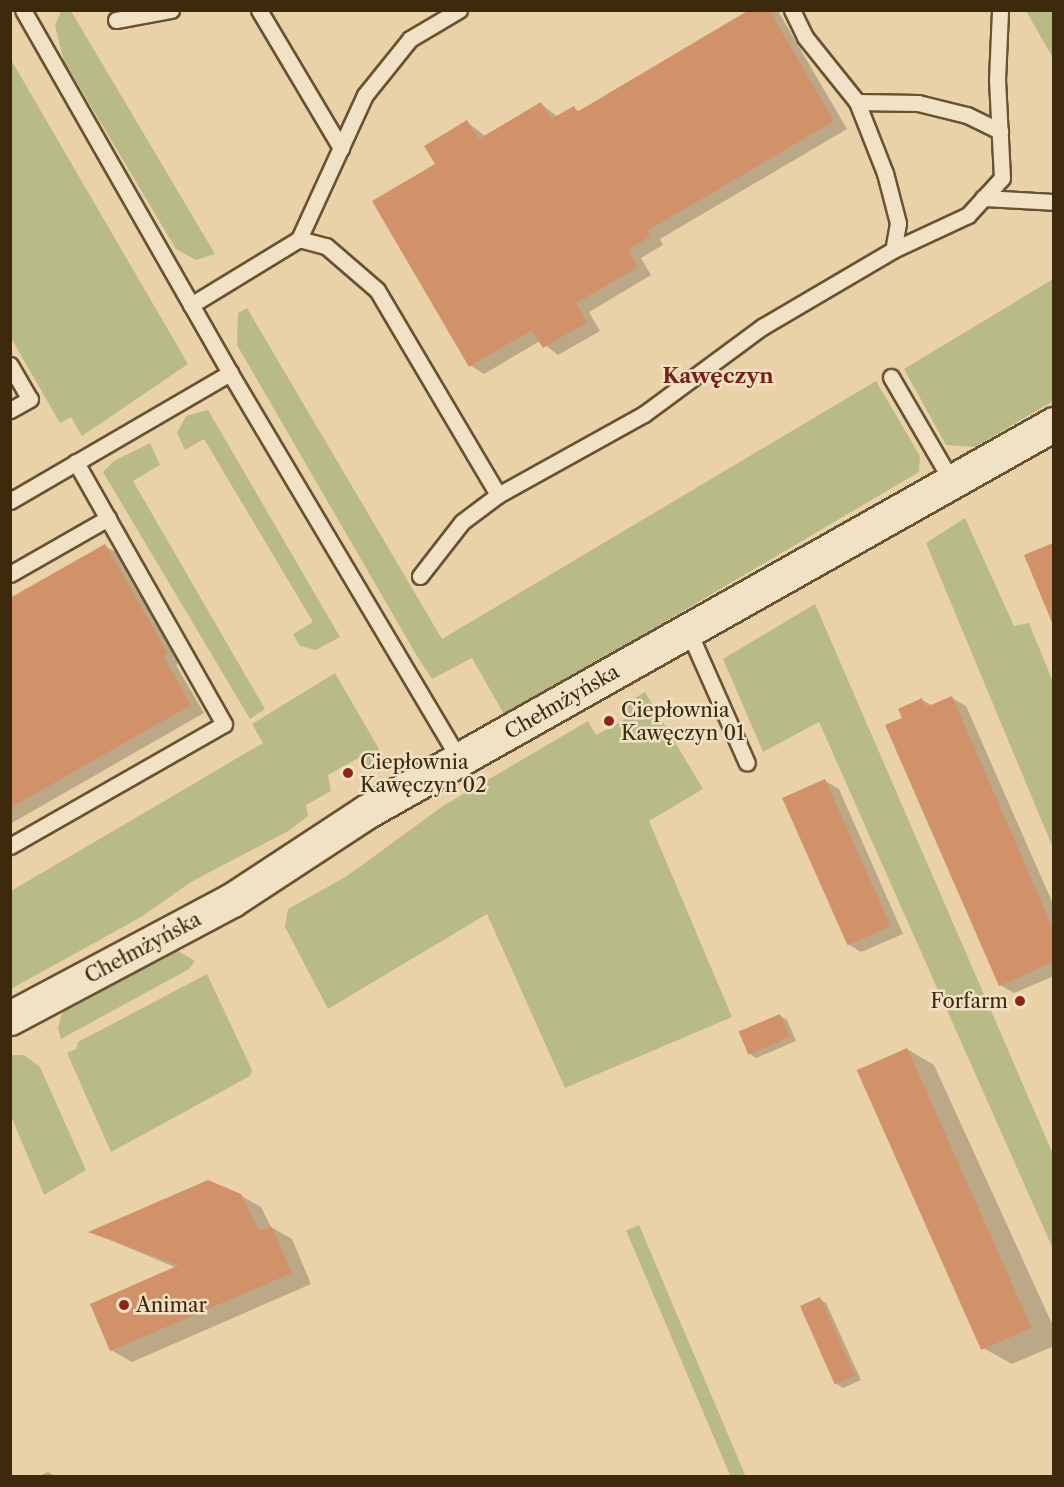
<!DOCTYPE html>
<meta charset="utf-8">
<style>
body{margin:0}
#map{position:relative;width:1064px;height:1487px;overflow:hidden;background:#e9d2a8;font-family:"Libre Caslon Text",serif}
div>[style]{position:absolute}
.green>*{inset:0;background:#b9bb86;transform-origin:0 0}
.shadow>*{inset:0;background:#0003}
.building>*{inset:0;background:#d29269;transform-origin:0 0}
.roads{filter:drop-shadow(2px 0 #685332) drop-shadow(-2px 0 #685332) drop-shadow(0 2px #685332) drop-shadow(0 -2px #685332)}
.lane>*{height:15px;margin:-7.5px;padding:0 7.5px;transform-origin:7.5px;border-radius:7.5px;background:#f1e2c6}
.secondary>*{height:33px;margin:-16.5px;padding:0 16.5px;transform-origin:16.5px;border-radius:16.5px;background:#f1e2c6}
.dots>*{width:16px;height:16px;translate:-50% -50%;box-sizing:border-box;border:3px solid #f1e2c6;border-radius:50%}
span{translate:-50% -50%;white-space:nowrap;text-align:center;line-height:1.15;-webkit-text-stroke:5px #f1e2c6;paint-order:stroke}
.street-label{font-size:20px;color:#3d290b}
.poi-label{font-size:20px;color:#3d290b}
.left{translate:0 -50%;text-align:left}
.right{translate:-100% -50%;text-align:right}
.neighbourhood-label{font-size:21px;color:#7a1f14;font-weight:700}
.frame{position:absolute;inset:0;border:12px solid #3d290b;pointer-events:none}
</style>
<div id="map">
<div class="green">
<i style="clip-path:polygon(61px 11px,71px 11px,215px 254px,196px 260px,176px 249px,64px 61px,55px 26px)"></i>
<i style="clip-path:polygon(1026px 11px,1053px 11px,1053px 58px)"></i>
<i style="clip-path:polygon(10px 58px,188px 364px,82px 436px,71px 417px,60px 423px,11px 338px)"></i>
<i style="clip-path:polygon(1053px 279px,1053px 401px,975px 447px,946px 445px,904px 369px)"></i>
<i style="clip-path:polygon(247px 308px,442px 639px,876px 381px,920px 456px,919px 472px,505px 716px,472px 658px,432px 679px,417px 656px,237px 345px,238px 313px)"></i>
<i style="clip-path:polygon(208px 410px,340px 637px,316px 650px,300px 646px,293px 634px,313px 622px,204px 439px,185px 450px,177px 433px,186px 416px)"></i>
<i style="clip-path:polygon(150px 443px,160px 465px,133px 481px,265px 709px,250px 719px,103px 472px,114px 461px)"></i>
<i style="clip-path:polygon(965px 518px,1014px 626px,1029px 623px,1053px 682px,1053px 848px,926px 543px)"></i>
<i style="clip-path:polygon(815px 604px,1053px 1154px,1053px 1249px,819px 722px,763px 752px,723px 659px)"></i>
<i style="clip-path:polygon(335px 673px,383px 756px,381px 762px,368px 767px,362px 756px,328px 775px,331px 791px,306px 805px,308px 816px,290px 830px,191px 882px,141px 917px,11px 989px,11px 891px,263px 743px,252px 724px)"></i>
<i style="clip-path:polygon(645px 692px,703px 789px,649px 821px,732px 1017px,565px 1088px,487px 914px,328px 1009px,285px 927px,288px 909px,347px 876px,443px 806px,588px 721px,596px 735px,627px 718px,623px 705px)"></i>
<i style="clip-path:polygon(175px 949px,195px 961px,189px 969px,61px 1039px,58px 1028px,62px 1013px)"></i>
<i style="clip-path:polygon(207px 974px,252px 1070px,250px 1076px,111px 1152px,67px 1053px,76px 1049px,78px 1042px)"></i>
<i style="clip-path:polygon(10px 1055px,24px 1055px,40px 1067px,86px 1170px,44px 1195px,11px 1116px)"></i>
<i style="left:639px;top:1225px;width:273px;height:14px;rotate:67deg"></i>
</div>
<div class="shadow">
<i style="clip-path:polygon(752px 10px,778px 11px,847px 129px,660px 239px,663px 245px,641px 258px,651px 275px,589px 312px,600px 331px,558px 355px,540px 341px,484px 374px,470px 365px,467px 122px,485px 136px,541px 104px,558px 117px,574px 108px,580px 112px)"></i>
<i style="clip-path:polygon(1054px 545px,1054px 598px,1049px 600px,1026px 556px)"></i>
<i style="clip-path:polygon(105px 546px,119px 554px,181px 662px,176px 665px,204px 713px,10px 824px,10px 600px)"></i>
<i style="clip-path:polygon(952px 698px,966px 706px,1054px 906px,1054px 976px,1014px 993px,1000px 985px,904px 719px,922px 700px,933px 706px)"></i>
<i style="clip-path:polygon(825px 781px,839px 789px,903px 934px,861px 952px,848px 944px)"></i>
<i style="clip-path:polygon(780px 1016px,787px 1020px,796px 1041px,756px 1058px,750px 1054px)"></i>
<i style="clip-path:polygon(907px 1049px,934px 1065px,1054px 1328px,1054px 1346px,1012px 1364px,985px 1349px)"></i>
<i style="clip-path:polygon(240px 1195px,261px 1207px,271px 1227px,292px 1239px,311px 1284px,132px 1362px,111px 1350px,177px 1268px,91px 1232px)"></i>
<i style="clip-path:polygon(820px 1299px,826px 1303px,861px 1380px,843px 1388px,837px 1384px)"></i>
<i style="clip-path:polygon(48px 1472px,55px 1476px,39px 1476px)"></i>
</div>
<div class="building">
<i style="clip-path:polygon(749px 10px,769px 10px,834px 121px,647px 231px,650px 236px,628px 250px,638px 267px,576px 303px,587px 322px,543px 348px,531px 330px,469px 367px,372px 201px,435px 164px,424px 146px,467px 120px,479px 139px,541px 102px,551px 119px,574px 106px,577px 112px)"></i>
<i style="clip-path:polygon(1053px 543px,1053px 625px,1024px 555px)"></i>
<i style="clip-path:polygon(105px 544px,168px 654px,163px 656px,191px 705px,10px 808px,10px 598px)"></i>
<i style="clip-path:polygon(952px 696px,1053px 929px,1053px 962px,999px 986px,885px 725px,902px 718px,898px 709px,922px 698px,926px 707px)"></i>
<i style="left:825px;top:779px;width:161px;height:47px;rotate:66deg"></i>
<i style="left:780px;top:1014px;width:25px;height:45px;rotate:67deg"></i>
<i style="left:907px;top:1048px;width:306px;height:55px;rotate:66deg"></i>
<i style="clip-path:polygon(208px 1180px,241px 1194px,259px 1231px,271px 1226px,292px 1273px,110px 1351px,90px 1304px,179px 1265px,88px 1232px)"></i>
<i style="left:820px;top:1297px;width:86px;height:22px;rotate:66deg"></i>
</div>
<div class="roads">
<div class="lane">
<i style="left:23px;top:10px;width:418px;rotate:60.3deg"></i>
<i style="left:230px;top:373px;width:451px;rotate:59.3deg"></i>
<i style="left:259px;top:10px;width:161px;rotate:59.3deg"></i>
<i style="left:792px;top:10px;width:30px;rotate:64deg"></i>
<i style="left:805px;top:37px;width:83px;rotate:51.3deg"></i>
<i style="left:857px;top:102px;width:76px;rotate:68.5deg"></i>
<i style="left:885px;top:173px;width:52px;rotate:75.4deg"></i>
<i style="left:898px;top:223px;width:27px;rotate:100deg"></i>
<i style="left:116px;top:20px;width:56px;rotate:-10.3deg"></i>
<i style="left:857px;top:102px;width:61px;rotate:0.9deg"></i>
<i style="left:918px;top:103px;width:50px;rotate:13.8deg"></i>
<i style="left:967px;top:115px;width:37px;rotate:26deg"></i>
<i style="left:983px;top:198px;width:71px;rotate:3.2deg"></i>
<i style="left:299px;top:239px;width:28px;rotate:15deg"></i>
<i style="left:326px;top:246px;width:67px;rotate:40.8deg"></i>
<i style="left:377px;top:290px;width:238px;rotate:59.4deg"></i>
<i style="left:498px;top:495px;width:167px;rotate:-29deg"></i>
<i style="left:644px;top:414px;width:147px;rotate:-36.4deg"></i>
<i style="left:762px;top:327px;width:152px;rotate:-30.4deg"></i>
<i style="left:893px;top:250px;width:83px;rotate:-25deg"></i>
<i style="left:968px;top:215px;width:50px;rotate:-47.4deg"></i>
<i style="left:1002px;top:178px;width:98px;rotate:-92.9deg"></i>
<i style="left:997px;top:80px;width:70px;rotate:-87.5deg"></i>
<i style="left:191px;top:305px;width:127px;rotate:-31.4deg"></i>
<i style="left:299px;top:239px;width:158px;rotate:-65.4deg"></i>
<i style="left:365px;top:95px;width:72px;rotate:-51.2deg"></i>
<i style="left:410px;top:39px;width:57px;rotate:-30.6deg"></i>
<i style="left:10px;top:365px;width:39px;rotate:60deg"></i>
<i style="left:30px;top:399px;width:23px;rotate:151deg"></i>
<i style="left:891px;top:377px;width:121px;rotate:59.8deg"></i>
<i style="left:10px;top:501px;width:255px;rotate:-30.2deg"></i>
<i style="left:10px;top:574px;width:113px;rotate:-29.7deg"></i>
<i style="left:420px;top:576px;width:68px;rotate:-52.1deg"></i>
<i style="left:462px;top:522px;width:45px;rotate:-36.9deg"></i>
<i style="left:688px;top:630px;width:145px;rotate:66.1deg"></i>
<i style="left:10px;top:846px;width:246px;rotate:-29.7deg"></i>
<i style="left:224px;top:724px;width:301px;rotate:-119.5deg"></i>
</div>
<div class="secondary">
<i style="left:10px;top:1018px;width:251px;rotate:-28deg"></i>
<i style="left:232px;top:900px;width:160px;rotate:-33.3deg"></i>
<i style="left:366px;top:812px;width:790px;rotate:-29.42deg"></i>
</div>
</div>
<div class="dots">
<i style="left:609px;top:721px;background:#8f2418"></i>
<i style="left:348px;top:773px;background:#8f2418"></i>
<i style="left:1020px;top:1001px;background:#8f2418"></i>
<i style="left:124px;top:1305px;background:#8f2418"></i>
</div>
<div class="street-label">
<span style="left:562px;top:702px;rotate:-30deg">Chełmżyńska</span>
<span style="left:143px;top:948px;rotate:-28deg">Chełmżyńska</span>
</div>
<div class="poi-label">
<span class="left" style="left:621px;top:722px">Ciepłownia<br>Kawęczyn 01</span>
<span class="left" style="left:360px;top:774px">Ciepłownia<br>Kawęczyn 02</span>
<span class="right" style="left:1008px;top:1001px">Forfarm</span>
<span class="left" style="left:136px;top:1305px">Animar</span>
</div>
<div class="neighbourhood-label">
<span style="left:718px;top:376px">Kawęczyn</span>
</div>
<div class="frame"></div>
</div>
